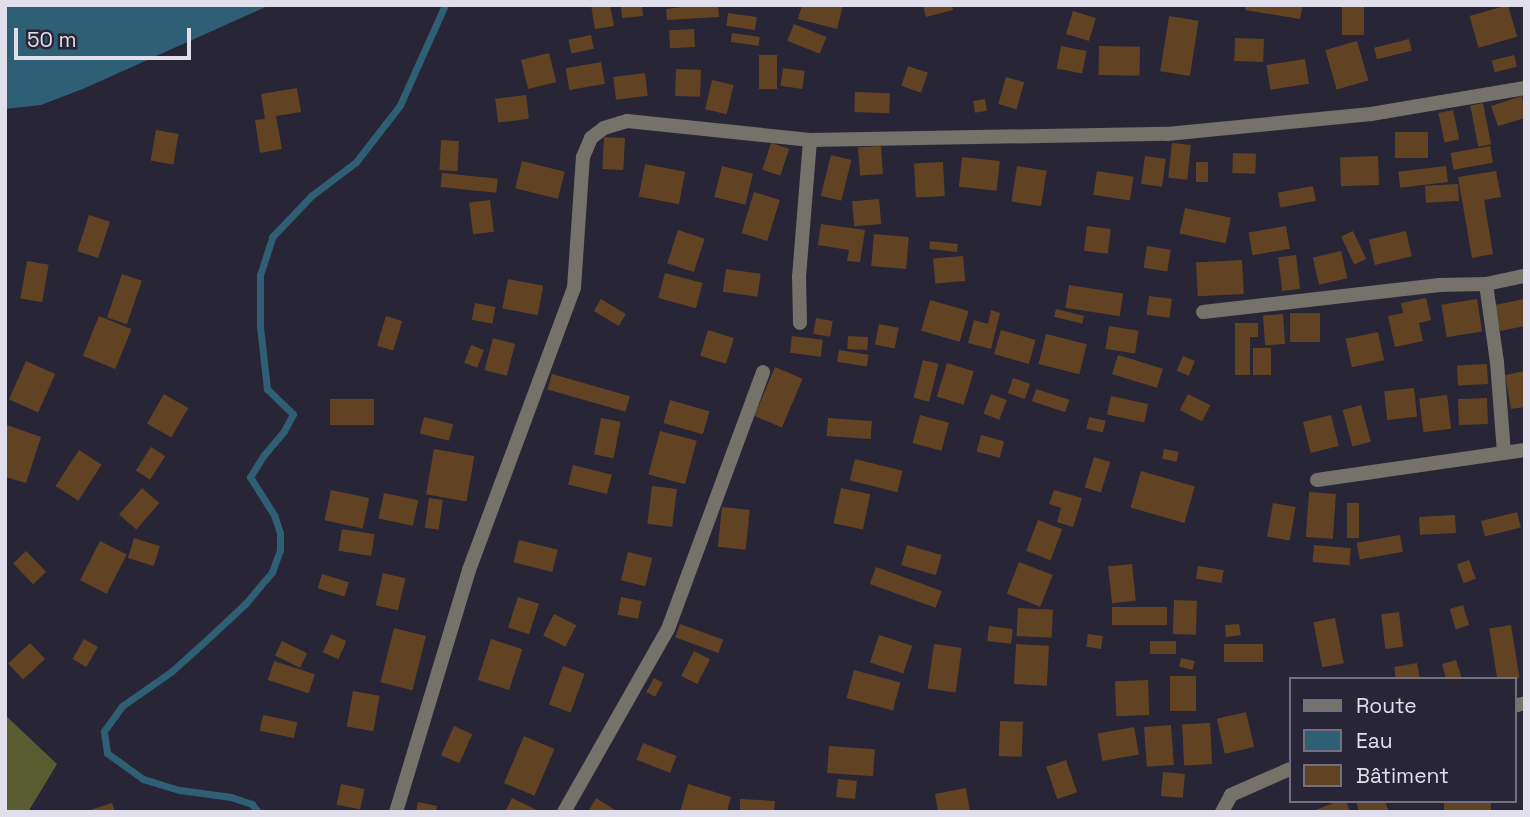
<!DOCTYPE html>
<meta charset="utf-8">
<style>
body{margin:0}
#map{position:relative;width:1530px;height:817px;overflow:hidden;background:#282536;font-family:"Space Grotesk",sans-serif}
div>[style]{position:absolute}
.forest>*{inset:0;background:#5a5d32}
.water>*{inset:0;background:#2e5f74}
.stream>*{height:7px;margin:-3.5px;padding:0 3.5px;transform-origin:3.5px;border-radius:3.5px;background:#2e5f74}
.building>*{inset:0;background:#614323;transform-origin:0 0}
.minor>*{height:14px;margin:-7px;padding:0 7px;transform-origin:7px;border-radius:7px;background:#747269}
span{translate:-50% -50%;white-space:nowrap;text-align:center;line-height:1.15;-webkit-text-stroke:7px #282536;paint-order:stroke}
.frame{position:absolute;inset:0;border:7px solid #e1dfeb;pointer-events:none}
.legend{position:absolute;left:1289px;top:677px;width:228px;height:126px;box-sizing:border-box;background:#282536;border:2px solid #726f7e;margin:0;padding:9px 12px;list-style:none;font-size:21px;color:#e1dfeb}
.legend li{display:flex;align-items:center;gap:14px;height:35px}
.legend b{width:35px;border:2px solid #726f7e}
.scale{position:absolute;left:14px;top:28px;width:177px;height:32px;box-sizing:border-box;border:4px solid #e1dfeb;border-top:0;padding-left:9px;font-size:21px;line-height:24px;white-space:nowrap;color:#e1dfeb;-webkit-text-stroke:5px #282536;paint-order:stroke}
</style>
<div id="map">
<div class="forest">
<i style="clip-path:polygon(5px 715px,57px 764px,28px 812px,5px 812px)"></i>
</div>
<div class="water">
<i style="clip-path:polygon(5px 5px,270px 5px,85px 88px,41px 105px,5px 109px)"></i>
</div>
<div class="stream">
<i style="left:258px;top:812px;width:10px;rotate:-127deg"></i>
<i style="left:252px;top:804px;width:22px;rotate:-162deg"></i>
<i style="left:231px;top:797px;width:52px;rotate:-172.3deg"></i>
<i style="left:179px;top:790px;width:38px;rotate:-163deg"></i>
<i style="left:143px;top:779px;width:44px;rotate:-144.2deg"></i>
<i style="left:107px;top:753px;width:22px;rotate:-98deg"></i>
<i style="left:104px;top:731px;width:31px;rotate:-54deg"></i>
<i style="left:122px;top:706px;width:61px;rotate:-35deg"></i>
<i style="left:172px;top:671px;width:39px;rotate:-42deg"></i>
<i style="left:201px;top:645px;width:60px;rotate:-43deg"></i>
<i style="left:245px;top:604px;width:42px;rotate:-49.8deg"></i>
<i style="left:272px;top:572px;width:23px;rotate:-70deg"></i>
<i style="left:280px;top:550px;width:17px;rotate:-90deg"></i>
<i style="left:280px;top:533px;width:19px;rotate:-108deg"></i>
<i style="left:274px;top:515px;width:45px;rotate:-122.3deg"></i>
<i style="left:250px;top:477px;width:26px;rotate:-58deg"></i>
<i style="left:264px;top:455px;width:31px;rotate:-50deg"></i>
<i style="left:284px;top:431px;width:19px;rotate:-62deg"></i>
<i style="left:293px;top:414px;width:36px;rotate:-136deg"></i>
<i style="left:267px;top:389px;width:62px;rotate:-96.4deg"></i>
<i style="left:260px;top:327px;width:52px;rotate:-90deg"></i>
<i style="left:260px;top:275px;width:40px;rotate:-72deg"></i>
<i style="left:272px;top:237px;width:57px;rotate:-46.4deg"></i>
<i style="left:311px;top:196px;width:56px;rotate:-37.1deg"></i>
<i style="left:356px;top:162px;width:72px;rotate:-52.3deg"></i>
<i style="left:400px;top:105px;width:110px;rotate:-65.8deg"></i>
</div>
<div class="building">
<i style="clip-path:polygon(591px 5px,610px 5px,614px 26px,595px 29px)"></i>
<i style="clip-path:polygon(621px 5px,642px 5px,643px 16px,622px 18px)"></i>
<i style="clip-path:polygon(700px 5px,718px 5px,719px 17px,667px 20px,666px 9px)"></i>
<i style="clip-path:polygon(802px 5px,843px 5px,837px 29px,798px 19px)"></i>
<i style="clip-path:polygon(923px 5px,952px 5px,953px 10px,926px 17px)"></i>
<i style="clip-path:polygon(1246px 5px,1303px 5px,1300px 19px,1245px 10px)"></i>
<i style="left:1342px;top:5px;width:22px;height:30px"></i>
<i style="left:1508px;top:5px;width:33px;height:40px;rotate:74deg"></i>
<i style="left:1073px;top:11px;width:24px;height:24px;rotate:17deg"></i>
<i style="left:728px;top:13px;width:29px;height:13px;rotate:8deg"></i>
<i style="left:1169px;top:16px;width:30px;height:56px;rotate:9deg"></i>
<i style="left:794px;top:24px;width:35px;height:18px;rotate:22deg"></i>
<i style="left:694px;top:29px;width:18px;height:25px;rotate:87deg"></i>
<i style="left:732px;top:33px;width:28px;height:9px;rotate:8deg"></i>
<i style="left:591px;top:35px;width:14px;height:23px;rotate:78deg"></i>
<i style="left:1235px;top:38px;width:29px;height:23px;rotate:2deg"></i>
<i style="left:1409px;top:39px;width:12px;height:36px;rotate:76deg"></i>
<i style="left:1357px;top:41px;width:41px;height:33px;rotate:74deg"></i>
<i style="left:1061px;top:46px;width:26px;height:23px;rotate:11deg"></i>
<i style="left:1099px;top:46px;width:41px;height:29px;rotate:1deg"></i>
<i style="left:549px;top:53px;width:30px;height:29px;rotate:76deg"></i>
<i style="left:759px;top:55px;width:18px;height:34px"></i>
<i style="left:1514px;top:55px;width:12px;height:23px;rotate:76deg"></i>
<i style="left:1305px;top:59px;width:25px;height:39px;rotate:81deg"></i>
<i style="left:601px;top:62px;width:22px;height:36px;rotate:80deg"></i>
<i style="left:908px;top:66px;width:21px;height:21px;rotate:19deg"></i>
<i style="left:783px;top:68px;width:22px;height:18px;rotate:8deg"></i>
<i style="left:676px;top:69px;width:25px;height:27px;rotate:2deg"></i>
<i style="left:645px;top:73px;width:23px;height:32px;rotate:83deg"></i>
<i style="left:1006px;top:77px;width:19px;height:28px;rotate:16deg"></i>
<i style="left:712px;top:80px;width:22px;height:30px;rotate:13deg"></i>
<i style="clip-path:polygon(297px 88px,301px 112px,276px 116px,282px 149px,260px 153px,255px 120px,265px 119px,261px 94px)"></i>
<i style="left:855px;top:92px;width:35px;height:20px;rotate:2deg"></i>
<i style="left:526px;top:95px;width:24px;height:31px;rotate:83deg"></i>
<i style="clip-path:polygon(1522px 96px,1525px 118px,1498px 126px,1491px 106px)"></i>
<i style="left:985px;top:99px;width:12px;height:12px;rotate:81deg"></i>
<i style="left:1483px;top:103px;width:42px;height:13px;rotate:79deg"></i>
<i style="left:1453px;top:110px;width:30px;height:15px;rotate:78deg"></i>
<i style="left:156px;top:130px;width:23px;height:31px;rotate:10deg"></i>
<i style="left:1395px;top:132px;width:33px;height:26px"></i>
<i style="left:604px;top:137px;width:21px;height:32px;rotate:3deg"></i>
<i style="left:441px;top:140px;width:18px;height:30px;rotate:3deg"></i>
<i style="left:771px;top:143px;width:19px;height:28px;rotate:18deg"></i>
<i style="left:1172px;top:143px;width:19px;height:35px;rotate:6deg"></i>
<i style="left:881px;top:146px;width:28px;height:23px;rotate:86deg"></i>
<i style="left:1490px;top:146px;width:17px;height:40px;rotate:80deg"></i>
<i style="left:1233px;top:153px;width:23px;height:20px;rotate:2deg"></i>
<i style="left:831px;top:155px;width:21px;height:42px;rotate:14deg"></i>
<i style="left:1145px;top:156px;width:21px;height:28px;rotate:8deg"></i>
<i style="left:1378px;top:156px;width:29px;height:38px;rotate:88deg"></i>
<i style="left:962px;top:157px;width:38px;height:30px;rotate:6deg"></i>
<i style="left:522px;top:161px;width:44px;height:28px;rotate:14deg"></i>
<i style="left:943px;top:162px;width:34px;height:29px;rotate:87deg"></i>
<i style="left:1196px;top:162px;width:12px;height:20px"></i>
<i style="left:645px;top:164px;width:41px;height:33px;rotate:11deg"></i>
<i style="left:722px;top:166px;width:32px;height:32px;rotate:14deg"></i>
<i style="left:1017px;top:166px;width:30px;height:36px;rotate:9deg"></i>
<i style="left:1446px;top:166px;width:16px;height:48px;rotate:83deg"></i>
<i style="left:1097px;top:171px;width:37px;height:24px;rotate:9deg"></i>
<i style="clip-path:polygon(1496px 171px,1501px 197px,1484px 200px,1493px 254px,1472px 258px,1458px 177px)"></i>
<i style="left:442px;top:173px;width:56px;height:14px;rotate:6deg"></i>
<i style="left:1458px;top:184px;width:17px;height:33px;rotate:87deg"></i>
<i style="left:1313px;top:186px;width:15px;height:36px;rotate:79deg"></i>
<i style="left:754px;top:192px;width:27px;height:43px;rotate:17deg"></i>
<i style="left:879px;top:199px;width:25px;height:27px;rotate:85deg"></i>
<i style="left:490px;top:200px;width:32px;height:21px;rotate:83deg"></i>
<i style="left:1185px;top:208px;width:47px;height:26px;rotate:12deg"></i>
<i style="left:89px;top:215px;width:22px;height:38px;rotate:18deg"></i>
<i style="clip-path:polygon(821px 224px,865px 230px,860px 262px,847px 261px,849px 250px,818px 245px)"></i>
<i style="left:1087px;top:226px;width:24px;height:25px;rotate:7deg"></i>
<i style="left:1286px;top:226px;width:23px;height:38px;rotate:80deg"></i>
<i style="left:678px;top:230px;width:28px;height:35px;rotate:18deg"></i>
<i style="left:1353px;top:231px;width:31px;height:13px;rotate:65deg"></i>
<i style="left:1406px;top:231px;width:26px;height:38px;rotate:77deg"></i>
<i style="left:874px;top:234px;width:35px;height:32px;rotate:5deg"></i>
<i style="left:930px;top:241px;width:28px;height:8px;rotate:6deg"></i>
<i style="left:1147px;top:246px;width:24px;height:22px;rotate:9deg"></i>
<i style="left:1341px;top:251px;width:28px;height:29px;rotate:77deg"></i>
<i style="left:1296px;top:255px;width:34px;height:18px;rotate:83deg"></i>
<i style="left:963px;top:256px;width:25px;height:30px;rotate:85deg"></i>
<i style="left:1242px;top:260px;width:34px;height:46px;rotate:87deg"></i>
<i style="left:27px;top:261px;width:22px;height:38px;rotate:10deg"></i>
<i style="left:726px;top:269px;width:35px;height:23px;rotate:8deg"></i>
<i style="left:665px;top:273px;width:39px;height:26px;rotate:15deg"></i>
<i style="left:122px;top:274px;width:21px;height:46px;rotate:19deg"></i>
<i style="left:508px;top:279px;width:36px;height:30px;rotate:11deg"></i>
<i style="left:1069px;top:285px;width:55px;height:23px;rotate:9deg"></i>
<i style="left:1149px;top:296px;width:23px;height:19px;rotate:7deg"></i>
<i style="clip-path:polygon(1426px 298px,1431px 320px,1419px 323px,1423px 341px,1395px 347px,1388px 316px,1403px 313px,1401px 303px)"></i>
<i style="left:601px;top:299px;width:29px;height:14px;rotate:31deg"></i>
<i style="left:1477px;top:299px;width:33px;height:36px;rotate:81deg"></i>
<i style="clip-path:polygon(1524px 299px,1525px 326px,1500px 331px,1495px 305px)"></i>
<i style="left:930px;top:300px;width:40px;height:32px;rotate:16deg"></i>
<i style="left:475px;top:303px;width:21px;height:17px;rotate:11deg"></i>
<i style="left:1056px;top:309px;width:29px;height:8px;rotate:14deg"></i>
<i style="clip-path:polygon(991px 310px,1000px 313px,991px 349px,968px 343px,974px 320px,988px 324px)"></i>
<i style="left:1290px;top:313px;width:30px;height:29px"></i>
<i style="left:1283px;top:314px;width:30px;height:20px;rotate:86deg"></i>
<i style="left:99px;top:316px;width:35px;height:43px;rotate:22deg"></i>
<i style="left:386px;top:316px;width:17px;height:31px;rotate:17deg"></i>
<i style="left:816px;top:318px;width:17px;height:16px;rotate:10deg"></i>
<i style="clip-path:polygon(1235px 323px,1258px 323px,1258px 337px,1250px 337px,1250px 375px,1235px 375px)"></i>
<i style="left:879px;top:324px;width:20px;height:21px;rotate:11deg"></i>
<i style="left:1109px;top:326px;width:30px;height:23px;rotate:9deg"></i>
<i style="left:708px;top:330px;width:27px;height:27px;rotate:17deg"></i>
<i style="left:1001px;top:330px;width:36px;height:25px;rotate:16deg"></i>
<i style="left:1378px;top:332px;width:29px;height:33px;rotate:78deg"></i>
<i style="left:1046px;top:334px;width:42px;height:31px;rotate:14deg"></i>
<i style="left:792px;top:336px;width:31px;height:17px;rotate:7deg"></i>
<i style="left:848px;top:336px;width:20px;height:13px;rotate:3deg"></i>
<i style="left:493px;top:338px;width:23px;height:33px;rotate:15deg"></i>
<i style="left:471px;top:345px;width:14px;height:19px;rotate:21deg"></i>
<i style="left:1253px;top:348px;width:18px;height:27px"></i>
<i style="left:839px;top:350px;width:30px;height:12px;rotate:9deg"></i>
<i style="left:1118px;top:355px;width:47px;height:20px;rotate:17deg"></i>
<i style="left:1183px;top:356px;width:13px;height:16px;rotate:23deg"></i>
<i style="left:923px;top:360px;width:16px;height:39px;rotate:14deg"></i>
<i style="left:26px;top:361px;width:32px;height:42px;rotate:24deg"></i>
<i style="left:947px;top:363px;width:28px;height:35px;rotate:17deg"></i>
<i style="left:1487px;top:364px;width:20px;height:30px;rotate:87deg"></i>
<i style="left:775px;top:367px;width:30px;height:53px;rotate:23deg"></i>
<i style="clip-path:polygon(1525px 371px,1525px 407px,1511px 409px,1505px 375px)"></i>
<i style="left:552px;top:374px;width:81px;height:16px;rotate:16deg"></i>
<i style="left:1013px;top:378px;width:18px;height:16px;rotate:19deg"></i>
<i style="left:1414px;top:388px;width:29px;height:30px;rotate:84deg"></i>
<i style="left:1036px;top:389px;width:35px;height:13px;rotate:18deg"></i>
<i style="left:164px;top:394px;width:28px;height:34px;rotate:30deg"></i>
<i style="left:991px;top:394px;width:17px;height:21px;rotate:21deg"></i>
<i style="left:1188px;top:394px;width:25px;height:18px;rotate:27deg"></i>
<i style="left:1447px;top:395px;width:34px;height:28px;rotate:83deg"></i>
<i style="left:1111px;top:396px;width:38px;height:19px;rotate:12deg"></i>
<i style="left:1487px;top:398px;width:26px;height:29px;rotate:88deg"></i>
<i style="left:330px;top:399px;width:44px;height:26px"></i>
<i style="left:670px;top:400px;width:41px;height:24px;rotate:16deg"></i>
<i style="left:1361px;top:405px;width:38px;height:19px;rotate:75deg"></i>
<i style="left:920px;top:415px;width:30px;height:29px;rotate:15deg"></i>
<i style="left:1331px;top:415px;width:32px;height:29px;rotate:76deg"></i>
<i style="left:424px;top:417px;width:30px;height:17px;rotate:14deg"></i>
<i style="left:1089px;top:417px;width:17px;height:12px;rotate:13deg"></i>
<i style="left:601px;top:418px;width:20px;height:37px;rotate:11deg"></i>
<i style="left:828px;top:418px;width:44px;height:18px;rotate:4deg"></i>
<i style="clip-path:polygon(7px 425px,41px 437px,26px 483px,5px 477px)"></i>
<i style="left:660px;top:431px;width:38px;height:45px;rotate:15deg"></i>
<i style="left:981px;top:435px;width:24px;height:17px;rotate:15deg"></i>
<i style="left:151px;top:447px;width:17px;height:28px;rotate:33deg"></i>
<i style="left:434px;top:449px;width:41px;height:46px;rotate:10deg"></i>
<i style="left:1164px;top:449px;width:15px;height:10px;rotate:11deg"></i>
<i style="left:79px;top:450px;width:27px;height:43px;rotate:33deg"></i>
<i style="left:1094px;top:457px;width:17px;height:32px;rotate:17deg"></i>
<i style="left:855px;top:459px;width:49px;height:22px;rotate:14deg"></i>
<i style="left:573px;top:465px;width:40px;height:20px;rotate:14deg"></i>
<i style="left:1141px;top:471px;width:56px;height:38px;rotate:16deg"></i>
<i style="left:652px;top:486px;width:25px;height:38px;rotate:7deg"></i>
<i style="left:142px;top:488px;width:23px;height:35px;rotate:41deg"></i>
<i style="left:841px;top:488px;width:30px;height:36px;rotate:12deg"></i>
<i style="left:331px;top:490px;width:39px;height:31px;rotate:12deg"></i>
<i style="clip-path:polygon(1054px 490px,1082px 498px,1073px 527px,1057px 522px,1061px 508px,1049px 504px)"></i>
<i style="left:1309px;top:492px;width:27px;height:45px;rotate:4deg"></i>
<i style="left:384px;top:493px;width:35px;height:26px;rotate:12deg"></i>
<i style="left:429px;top:498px;width:14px;height:30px;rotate:8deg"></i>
<i style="left:1273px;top:503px;width:23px;height:34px;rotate:10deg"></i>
<i style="left:1347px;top:503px;width:12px;height:35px"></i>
<i style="left:722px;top:507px;width:28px;height:40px;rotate:6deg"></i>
<i style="left:1517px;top:512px;width:16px;height:37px;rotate:76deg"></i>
<i style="left:1455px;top:515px;width:18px;height:36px;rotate:87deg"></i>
<i style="left:1038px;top:520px;width:26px;height:33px;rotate:21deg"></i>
<i style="left:342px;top:529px;width:33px;height:22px;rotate:9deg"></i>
<i style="left:1400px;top:535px;width:17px;height:44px;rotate:80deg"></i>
<i style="left:134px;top:538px;width:27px;height:21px;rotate:17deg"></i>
<i style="left:519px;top:540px;width:40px;height:23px;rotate:14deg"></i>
<i style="left:100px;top:541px;width:30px;height:44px;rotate:27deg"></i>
<i style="left:907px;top:545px;width:36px;height:21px;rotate:16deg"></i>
<i style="left:1314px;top:545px;width:37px;height:17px;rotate:5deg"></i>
<i style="left:26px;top:551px;width:29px;height:18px;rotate:46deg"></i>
<i style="left:628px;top:552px;width:25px;height:29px;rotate:14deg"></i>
<i style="left:1469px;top:560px;width:20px;height:13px;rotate:70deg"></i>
<i style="left:1019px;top:562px;width:36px;height:34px;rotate:21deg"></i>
<i style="left:1132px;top:564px;width:37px;height:24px;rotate:84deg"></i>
<i style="left:1198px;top:566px;width:26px;height:13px;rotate:9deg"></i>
<i style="left:876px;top:567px;width:70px;height:18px;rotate:20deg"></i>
<i style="left:383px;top:573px;width:23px;height:33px;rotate:13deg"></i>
<i style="left:322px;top:574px;width:28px;height:15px;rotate:17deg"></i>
<i style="left:518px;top:597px;width:22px;height:32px;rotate:18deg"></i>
<i style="left:621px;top:597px;width:21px;height:18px;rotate:11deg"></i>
<i style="left:1174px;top:600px;width:23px;height:34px;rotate:2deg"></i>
<i style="left:1463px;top:605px;width:21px;height:14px;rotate:73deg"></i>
<i style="left:1167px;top:607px;width:18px;height:55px;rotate:90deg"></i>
<i style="left:1018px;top:608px;width:35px;height:28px;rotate:3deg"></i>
<i style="left:1399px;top:612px;width:35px;height:18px;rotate:83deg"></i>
<i style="left:554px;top:614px;width:25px;height:24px;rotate:27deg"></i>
<i style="left:1335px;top:618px;width:46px;height:22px;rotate:79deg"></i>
<i style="left:680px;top:624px;width:46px;height:14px;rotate:20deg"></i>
<i style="clip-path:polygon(1239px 624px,1241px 635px,1226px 637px,1225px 625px)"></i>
<i style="left:1511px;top:625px;width:54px;height:22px;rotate:81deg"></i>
<i style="left:989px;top:626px;width:24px;height:15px;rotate:7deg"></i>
<i style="left:394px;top:628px;width:33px;height:56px;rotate:14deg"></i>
<i style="left:331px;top:634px;width:17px;height:20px;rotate:24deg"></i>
<i style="left:1088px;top:634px;width:15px;height:13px;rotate:8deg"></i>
<i style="left:879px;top:635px;width:35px;height:29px;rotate:18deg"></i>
<i style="left:84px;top:639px;width:16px;height:23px;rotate:30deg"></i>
<i style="left:491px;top:639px;width:33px;height:43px;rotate:18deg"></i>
<i style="left:282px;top:641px;width:28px;height:16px;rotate:26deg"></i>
<i style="left:1176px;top:641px;width:13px;height:26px;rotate:90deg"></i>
<i style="left:30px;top:643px;width:22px;height:30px;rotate:47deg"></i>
<i style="left:934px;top:644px;width:28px;height:45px;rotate:8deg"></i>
<i style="left:1016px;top:644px;width:33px;height:40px;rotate:3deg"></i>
<i style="left:1224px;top:644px;width:39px;height:18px"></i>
<i style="left:694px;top:651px;width:18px;height:28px;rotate:27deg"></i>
<i style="left:1181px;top:658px;width:14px;height:9px;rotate:12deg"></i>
<i style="clip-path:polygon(1456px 660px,1462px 679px,1446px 679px,1442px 664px)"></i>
<i style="left:274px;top:661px;width:43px;height:20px;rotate:18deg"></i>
<i style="clip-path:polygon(1417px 663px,1420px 679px,1396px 679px,1394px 667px)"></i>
<i style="left:563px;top:666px;width:23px;height:41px;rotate:20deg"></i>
<i style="left:854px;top:670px;width:48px;height:29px;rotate:15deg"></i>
<i style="left:1170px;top:676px;width:26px;height:35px"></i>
<i style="left:654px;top:678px;width:10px;height:16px;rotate:29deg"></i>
<i style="left:1148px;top:680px;width:35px;height:33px;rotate:88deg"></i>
<i style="left:353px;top:691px;width:27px;height:36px;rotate:10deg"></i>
<i style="left:1246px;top:712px;width:36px;height:30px;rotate:77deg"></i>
<i style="left:263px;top:715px;width:35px;height:16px;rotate:12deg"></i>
<i style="left:1000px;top:721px;width:23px;height:35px;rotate:2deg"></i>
<i style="left:1210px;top:723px;width:41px;height:28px;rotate:87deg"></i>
<i style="left:1171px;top:725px;width:40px;height:27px;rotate:86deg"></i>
<i style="left:454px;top:726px;width:20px;height:32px;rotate:24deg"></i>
<i style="left:1134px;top:727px;width:28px;height:37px;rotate:80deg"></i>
<i style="left:524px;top:736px;width:33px;height:51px;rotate:23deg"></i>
<i style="left:643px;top:743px;width:36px;height:18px;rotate:21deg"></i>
<i style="left:829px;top:746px;width:46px;height:27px;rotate:4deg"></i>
<i style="left:1066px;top:760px;width:34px;height:21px;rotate:71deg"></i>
<i style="left:1163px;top:772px;width:22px;height:24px;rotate:5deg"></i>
<i style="left:838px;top:779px;width:19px;height:18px;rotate:6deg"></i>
<i style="left:341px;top:784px;width:24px;height:21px;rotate:12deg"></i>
<i style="clip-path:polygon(688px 784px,731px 797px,727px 812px,680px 812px)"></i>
<i style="clip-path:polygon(966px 788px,970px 812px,938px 812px,935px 794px)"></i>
<i style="clip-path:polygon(512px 798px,541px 812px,505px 812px)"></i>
<i style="clip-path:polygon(596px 798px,618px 812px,588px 812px)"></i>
<i style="clip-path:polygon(740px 799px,775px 801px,774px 812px,740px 812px)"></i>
<i style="clip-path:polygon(1339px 801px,1346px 801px,1350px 812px,1310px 812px)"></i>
<i style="clip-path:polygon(1356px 801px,1385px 801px,1389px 812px,1359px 812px)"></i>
<i style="left:1444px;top:801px;width:47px;height:12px"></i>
<i style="clip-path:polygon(418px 802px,437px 806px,436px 812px,416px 812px)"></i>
<i style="clip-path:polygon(112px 803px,115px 812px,87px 812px,87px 811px)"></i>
</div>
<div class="minor">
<i style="left:1486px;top:284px;width:79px;rotate:82deg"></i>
<i style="left:1497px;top:362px;width:91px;rotate:85.6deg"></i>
<i style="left:1203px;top:312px;width:238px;rotate:-6.5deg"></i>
<i style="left:1439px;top:285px;width:47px;rotate:-1.2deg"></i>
<i style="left:1486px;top:284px;width:40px;rotate:-12deg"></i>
<i style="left:800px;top:323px;width:46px;rotate:-91.2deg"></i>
<i style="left:799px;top:277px;width:137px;rotate:-85.4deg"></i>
<i style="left:1317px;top:480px;width:210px;rotate:-8.2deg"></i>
<i style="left:1514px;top:706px;width:11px;rotate:-15deg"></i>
<i style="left:396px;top:812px;width:253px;rotate:-73.2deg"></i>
<i style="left:469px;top:570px;width:301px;rotate:-69.6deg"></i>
<i style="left:574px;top:288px;width:131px;rotate:-86.1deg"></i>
<i style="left:583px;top:157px;width:21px;rotate:-67deg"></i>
<i style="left:591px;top:138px;width:16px;rotate:-38deg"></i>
<i style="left:604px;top:128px;width:24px;rotate:-17deg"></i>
<i style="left:627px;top:121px;width:184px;rotate:5.9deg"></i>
<i style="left:810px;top:140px;width:357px;rotate:-1deg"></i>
<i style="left:1167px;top:134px;width:205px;rotate:-5.6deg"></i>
<i style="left:1371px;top:114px;width:156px;rotate:-9.6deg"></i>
<i style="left:564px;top:812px;width:210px;rotate:-60.4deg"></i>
<i style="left:668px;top:629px;width:274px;rotate:-69.7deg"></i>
<i style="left:1222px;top:812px;width:19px;rotate:-62deg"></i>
<i style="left:1231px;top:795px;width:64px;rotate:-23.8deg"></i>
</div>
<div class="frame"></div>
<ul class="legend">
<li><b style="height:9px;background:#747269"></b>Route</li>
<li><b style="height:19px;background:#2e5f74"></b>Eau</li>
<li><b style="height:19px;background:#614323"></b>Bâtiment</li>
</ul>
<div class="scale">50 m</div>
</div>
